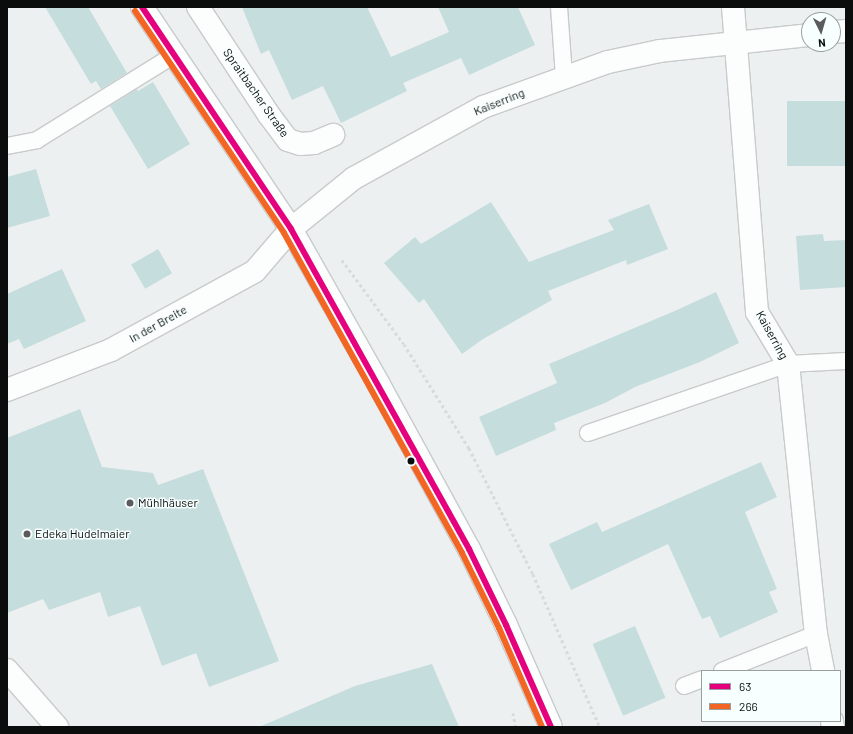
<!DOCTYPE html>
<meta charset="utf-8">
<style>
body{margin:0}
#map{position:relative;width:853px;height:734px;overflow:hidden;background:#ecf0f0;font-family:Barlow,sans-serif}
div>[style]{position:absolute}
.building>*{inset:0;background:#c6dddd;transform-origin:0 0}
.path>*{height:2.5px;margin-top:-1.25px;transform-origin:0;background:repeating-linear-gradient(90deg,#d9dbdb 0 3px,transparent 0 6px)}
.roads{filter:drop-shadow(1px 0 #c8cbcb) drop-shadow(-1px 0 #c8cbcb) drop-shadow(0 1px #c8cbcb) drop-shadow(0 -1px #c8cbcb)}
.service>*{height:16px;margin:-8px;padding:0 8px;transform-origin:8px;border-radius:8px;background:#fcfdfd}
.minor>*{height:22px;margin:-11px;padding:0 11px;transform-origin:11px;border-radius:11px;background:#fcfdfd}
.tertiary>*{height:22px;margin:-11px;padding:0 11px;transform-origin:11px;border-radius:11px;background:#fcfdfd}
.bus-1>*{height:6px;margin:-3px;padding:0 3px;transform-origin:3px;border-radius:3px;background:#e5007d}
.bus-2>*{height:6px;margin:-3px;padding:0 3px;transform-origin:3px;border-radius:3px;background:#f26522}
.dots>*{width:11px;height:11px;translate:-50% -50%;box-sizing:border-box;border:2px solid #f8ffff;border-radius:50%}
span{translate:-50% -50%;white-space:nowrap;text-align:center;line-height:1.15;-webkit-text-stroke:3px #f8ffff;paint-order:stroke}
.street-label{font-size:12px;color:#0b0d0d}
.poi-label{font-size:12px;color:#0b0d0d}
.left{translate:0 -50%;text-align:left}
.frame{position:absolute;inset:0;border:8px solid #0b0d0d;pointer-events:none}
.legend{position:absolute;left:701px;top:670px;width:140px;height:52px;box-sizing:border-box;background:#f8ffff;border:1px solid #999e9e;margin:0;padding:5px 7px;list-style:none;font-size:12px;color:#0b0d0d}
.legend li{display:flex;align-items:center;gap:8px;height:20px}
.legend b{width:20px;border:1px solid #999e9e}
.north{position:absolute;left:801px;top:12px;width:40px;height:40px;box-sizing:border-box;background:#f8ffff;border:1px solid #999e9e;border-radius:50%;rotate:175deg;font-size:11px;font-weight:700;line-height:16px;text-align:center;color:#0b0d0d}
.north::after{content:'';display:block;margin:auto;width:14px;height:18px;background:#5a5c5c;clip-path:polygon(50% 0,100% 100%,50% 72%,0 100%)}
</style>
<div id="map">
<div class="building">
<i style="clip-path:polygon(45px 7px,88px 7px,127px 73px,101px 89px,96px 81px,91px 84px)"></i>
<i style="clip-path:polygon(242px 7px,367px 7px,391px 57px,449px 32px,438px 7px,518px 7px,535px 45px,469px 75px,461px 58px,403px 83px,407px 91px,341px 123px,323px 86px,292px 100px,269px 50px,261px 54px)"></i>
<i style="clip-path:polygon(153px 82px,190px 144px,148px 169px,110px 106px,137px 89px,138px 91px)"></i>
<i style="left:846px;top:101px;width:65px;height:59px;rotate:90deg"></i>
<i style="clip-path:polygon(36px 169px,50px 216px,7px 228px,7px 177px)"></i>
<i style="clip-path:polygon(491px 202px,529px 262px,614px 230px,608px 220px,649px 204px,668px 249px,627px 265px,626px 260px,548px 291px,552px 300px,483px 339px,462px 354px,424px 299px,419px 303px,384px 263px,415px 237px,421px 244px)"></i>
<i style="clip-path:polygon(823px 234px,824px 241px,846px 240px,846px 287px,800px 290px,796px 236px)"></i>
<i style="left:158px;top:249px;width:28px;height:31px;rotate:60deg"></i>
<i style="clip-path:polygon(62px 269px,86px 321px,24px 349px,19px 339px,7px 344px,7px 294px)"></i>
<i style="clip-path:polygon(716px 292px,739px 343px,700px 362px,635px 387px,605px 403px,554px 423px,556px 430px,496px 456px,479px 417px,557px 383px,549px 364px,677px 310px)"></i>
<i style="clip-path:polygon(80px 409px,102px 467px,153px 473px,158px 485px,203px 469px,279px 661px,209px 687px,196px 653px,162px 666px,140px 606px,108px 617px,100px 592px,49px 610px,43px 599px,7px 613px,7px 438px)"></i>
<i style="clip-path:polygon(761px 462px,777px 497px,745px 512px,777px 589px,769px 592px,778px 612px,720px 638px,710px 616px,702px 619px,668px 544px,571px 590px,549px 544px,597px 522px,602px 532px)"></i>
<i style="left:635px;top:626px;width:78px;height:46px;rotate:67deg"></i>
<i style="clip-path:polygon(432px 664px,459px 727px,259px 727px,355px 686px)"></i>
</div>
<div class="path">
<i style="left:342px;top:260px;width:104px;rotate:53.6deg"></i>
<i style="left:404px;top:344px;width:123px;rotate:58deg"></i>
<i style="left:469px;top:448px;width:141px;rotate:63.1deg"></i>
<i style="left:533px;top:574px;width:167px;rotate:66.4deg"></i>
<i style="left:513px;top:713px;width:14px;rotate:78deg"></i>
</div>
<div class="roads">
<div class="service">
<i style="left:559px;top:7px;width:70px;rotate:85.9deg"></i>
<i style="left:7px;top:146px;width:31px;rotate:-11deg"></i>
<i style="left:37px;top:140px;width:161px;rotate:-31.8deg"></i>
<i style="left:588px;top:433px;width:212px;rotate:-19deg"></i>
<i style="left:788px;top:364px;width:58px;rotate:-3deg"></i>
<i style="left:722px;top:671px;width:101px;rotate:-21.5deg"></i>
<i style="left:684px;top:686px;width:19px;rotate:-21deg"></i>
</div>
<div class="minor">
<i style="left:198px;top:7px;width:129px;rotate:56.7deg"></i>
<i style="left:269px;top:115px;width:31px;rotate:53deg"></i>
<i style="left:288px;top:140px;width:13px;rotate:18deg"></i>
<i style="left:300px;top:144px;width:14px;rotate:-4deg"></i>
<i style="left:314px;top:143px;width:21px;rotate:-23deg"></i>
<i style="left:733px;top:7px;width:306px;rotate:85.5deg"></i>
<i style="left:757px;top:312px;width:61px;rotate:59.2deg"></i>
<i style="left:788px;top:364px;width:271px;rotate:84.1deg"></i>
<i style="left:816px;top:634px;width:38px;rotate:79deg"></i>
<i style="left:833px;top:32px;width:13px;rotate:-4deg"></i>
<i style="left:7px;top:390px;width:111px;rotate:-21deg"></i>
<i style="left:111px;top:350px;width:164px;rotate:-28.7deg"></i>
<i style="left:255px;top:271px;width:55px;rotate:-49.4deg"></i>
<i style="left:291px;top:229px;width:81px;rotate:-39deg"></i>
<i style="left:354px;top:178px;width:147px;rotate:-28.8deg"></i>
<i style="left:483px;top:107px;width:133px;rotate:-19.8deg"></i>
<i style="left:608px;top:62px;width:53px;rotate:-11.9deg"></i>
<i style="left:660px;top:51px;width:150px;rotate:-6.1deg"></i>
<i style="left:7px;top:670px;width:76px;rotate:48.7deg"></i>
<i style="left:832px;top:721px;width:6px;rotate:81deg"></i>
</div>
<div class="tertiary">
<i style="left:142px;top:7px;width:267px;rotate:56.1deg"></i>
<i style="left:291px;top:229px;width:177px;rotate:60.5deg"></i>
<i style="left:378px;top:383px;width:189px;rotate:61.3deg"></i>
<i style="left:469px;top:549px;width:85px;rotate:64deg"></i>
<i style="left:506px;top:625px;width:111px;rotate:66.2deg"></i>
</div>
</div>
<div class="bus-1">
<i style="left:142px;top:7px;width:267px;rotate:56.1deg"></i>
<i style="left:291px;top:229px;width:366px;rotate:60.9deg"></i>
<i style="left:469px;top:549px;width:85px;rotate:64deg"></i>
<i style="left:506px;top:625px;width:111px;rotate:66.2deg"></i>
</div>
<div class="bus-2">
<i style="left:135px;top:11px;width:267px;rotate:56.1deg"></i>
<i style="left:284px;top:233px;width:366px;rotate:60.9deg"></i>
<i style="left:462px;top:553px;width:84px;rotate:63.7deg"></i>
<i style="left:499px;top:628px;width:108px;rotate:66.5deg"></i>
</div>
<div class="dots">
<i style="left:411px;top:461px;background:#0b0d0d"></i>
<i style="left:130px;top:503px;background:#5a5c5c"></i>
<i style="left:27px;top:534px;background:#5a5c5c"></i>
</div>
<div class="street-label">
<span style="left:256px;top:93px;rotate:55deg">Spraitbacher Straße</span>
<span style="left:499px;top:102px;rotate:-22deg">Kaiserring</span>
<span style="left:158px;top:324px;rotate:-29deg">In der Breite</span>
<span style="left:772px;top:335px;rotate:61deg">Kaiserring</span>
</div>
<div class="poi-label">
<span class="left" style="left:138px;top:503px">Mühlhäuser</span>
<span class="left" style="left:35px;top:534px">Edeka Hudelmaier</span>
</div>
<div class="frame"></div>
<ul class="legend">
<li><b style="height:5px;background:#e5007d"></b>63</li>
<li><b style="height:5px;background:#f26522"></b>266</li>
</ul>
<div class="north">N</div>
</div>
